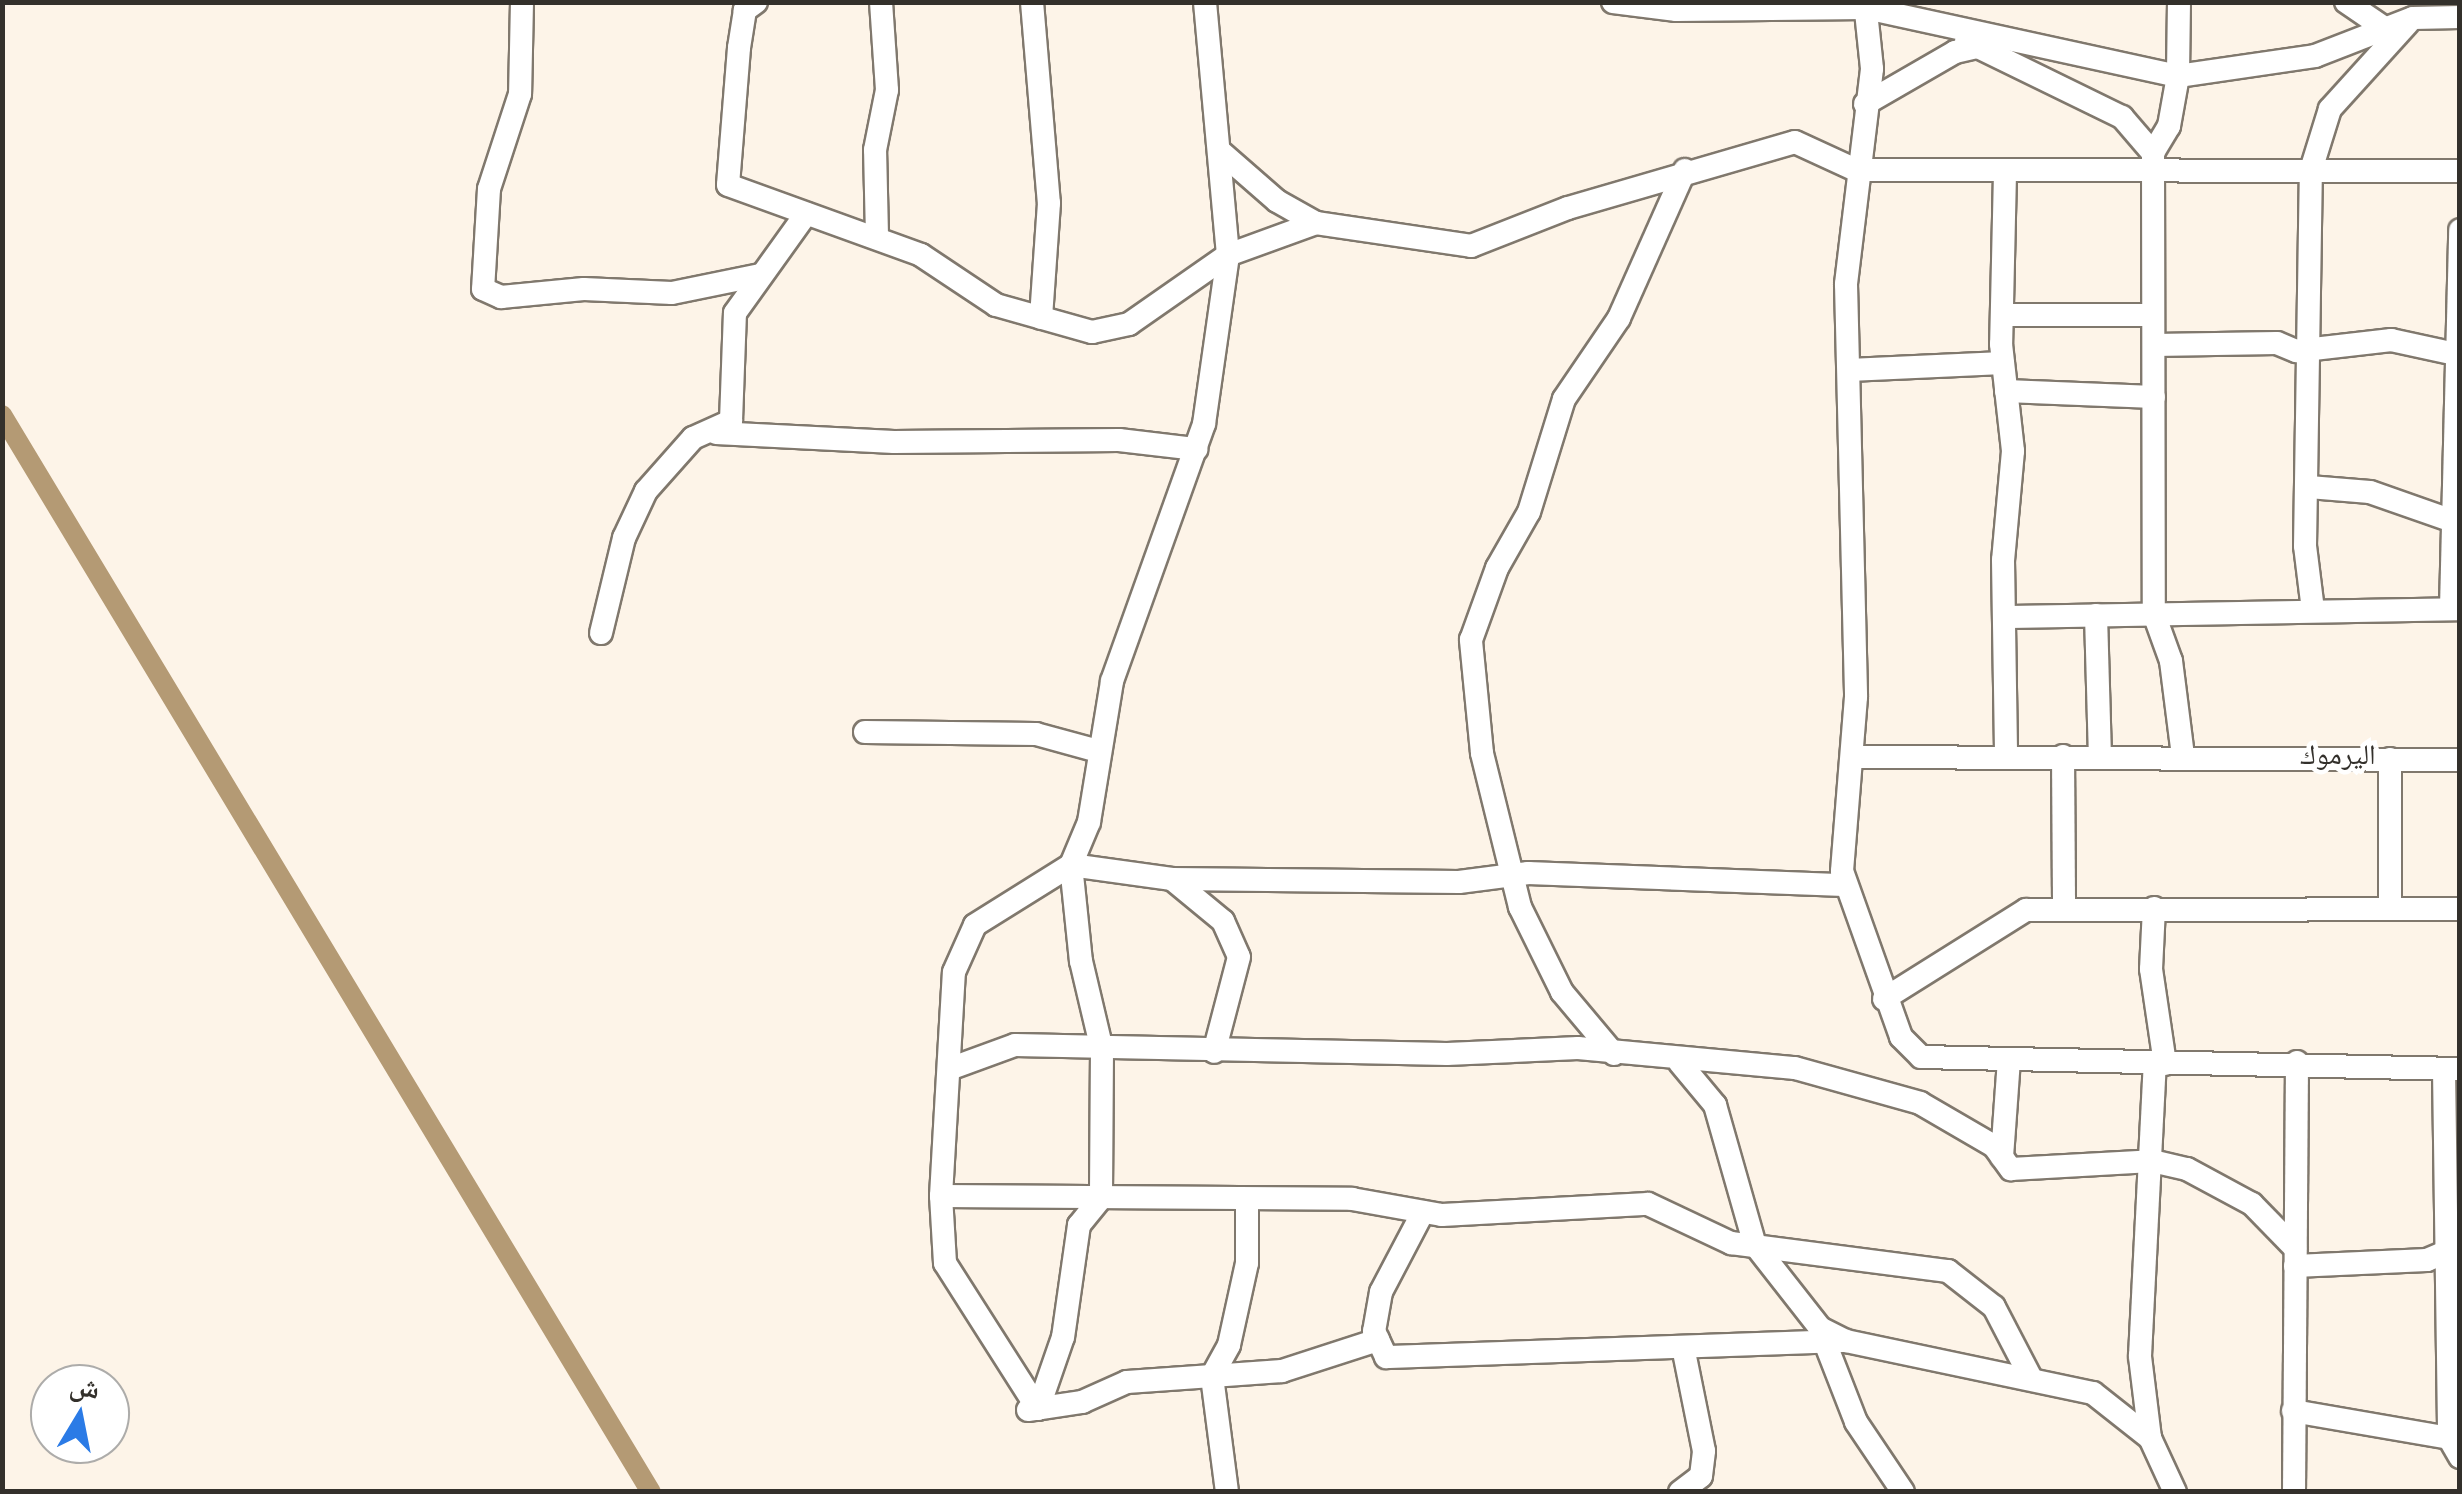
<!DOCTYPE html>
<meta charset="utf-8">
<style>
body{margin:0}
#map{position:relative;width:2462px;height:1494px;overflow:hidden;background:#fdf4e8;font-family:Lora,"Noto Naskh Arabic",serif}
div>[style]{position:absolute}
.canal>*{height:20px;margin:-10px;padding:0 10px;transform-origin:10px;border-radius:10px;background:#b49a74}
.roads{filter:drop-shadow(2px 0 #80786d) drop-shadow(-2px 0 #80786d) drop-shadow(0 2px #80786d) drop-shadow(0 -2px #80786d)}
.minor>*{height:22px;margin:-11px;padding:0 11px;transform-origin:11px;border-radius:11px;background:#fff}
span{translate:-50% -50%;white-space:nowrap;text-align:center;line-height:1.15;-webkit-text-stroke:9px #fff;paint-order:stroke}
.neighbourhood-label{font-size:28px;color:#33302b}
.frame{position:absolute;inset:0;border:5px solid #33302b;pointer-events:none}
.north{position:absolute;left:30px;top:1364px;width:100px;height:100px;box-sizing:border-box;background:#fff;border:2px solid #adacaa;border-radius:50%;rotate:10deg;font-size:28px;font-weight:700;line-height:40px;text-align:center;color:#33302b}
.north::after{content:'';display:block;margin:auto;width:35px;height:45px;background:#2b7be6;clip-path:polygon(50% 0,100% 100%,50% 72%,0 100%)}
</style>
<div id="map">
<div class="canal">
<i style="left:2px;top:415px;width:1257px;rotate:58.93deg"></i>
</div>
<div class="roads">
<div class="minor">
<i style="left:522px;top:2px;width:92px;rotate:91.2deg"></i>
<i style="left:520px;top:94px;width:100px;rotate:108.1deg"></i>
<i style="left:489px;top:189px;width:100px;rotate:93.4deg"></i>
<i style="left:483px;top:289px;width:20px;rotate:24deg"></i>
<i style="left:501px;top:297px;width:83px;rotate:-5.5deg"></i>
<i style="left:584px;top:289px;width:88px;rotate:2.6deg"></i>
<i style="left:672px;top:293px;width:90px;rotate:-11.6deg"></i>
<i style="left:756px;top:2px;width:14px;rotate:144deg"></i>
<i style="left:745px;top:10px;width:38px;rotate:99deg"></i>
<i style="left:739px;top:48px;width:137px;rotate:94.6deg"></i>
<i style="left:728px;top:185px;width:205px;rotate:19.9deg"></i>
<i style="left:921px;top:255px;width:90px;rotate:33.7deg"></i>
<i style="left:996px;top:305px;width:100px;rotate:15.7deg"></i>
<i style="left:1092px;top:332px;width:38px;rotate:-12deg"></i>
<i style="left:1129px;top:324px;width:121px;rotate:-34.9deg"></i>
<i style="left:1228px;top:255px;width:94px;rotate:-20deg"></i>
<i style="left:1032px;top:2px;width:202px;rotate:85.2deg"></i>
<i style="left:1049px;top:203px;width:115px;rotate:94deg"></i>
<i style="left:1613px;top:2px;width:64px;rotate:7.2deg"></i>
<i style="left:1676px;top:10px;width:190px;rotate:-0.6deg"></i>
<i style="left:1866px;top:8px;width:319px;rotate:12.3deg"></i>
<i style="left:2178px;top:76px;width:138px;rotate:-8.3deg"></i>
<i style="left:2315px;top:56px;width:105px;rotate:-21.2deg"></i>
<i style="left:2413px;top:18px;width:47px;rotate:-1.2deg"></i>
<i style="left:1865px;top:2px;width:67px;rotate:84deg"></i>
<i style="left:1872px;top:69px;width:217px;rotate:96.9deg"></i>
<i style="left:1846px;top:284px;width:413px;rotate:88.6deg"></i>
<i style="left:1856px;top:697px;width:175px;rotate:94.6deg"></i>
<i style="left:1842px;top:871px;width:176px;rotate:70.4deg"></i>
<i style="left:1901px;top:1037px;width:28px;rotate:45deg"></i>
<i style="left:1921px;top:1057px;width:539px;rotate:1.28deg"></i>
<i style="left:2179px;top:2px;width:74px;rotate:90.8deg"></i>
<i style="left:2178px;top:76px;width:51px;rotate:100.2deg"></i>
<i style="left:2169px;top:126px;width:31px;rotate:121deg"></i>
<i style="left:2153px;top:153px;width:461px;rotate:89.9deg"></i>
<i style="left:2154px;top:614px;width:50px;rotate:70.1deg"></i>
<i style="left:2171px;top:661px;width:96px;rotate:82.8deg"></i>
<i style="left:2346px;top:2px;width:48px;rotate:34deg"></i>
<i style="left:1966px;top:41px;width:174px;rotate:26deg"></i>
<i style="left:2122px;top:117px;width:48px;rotate:49.3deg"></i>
<i style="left:1865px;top:104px;width:104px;rotate:-30deg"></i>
<i style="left:1955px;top:52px;width:28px;rotate:-13deg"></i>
<i style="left:1222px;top:153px;width:73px;rotate:41.1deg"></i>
<i style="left:1277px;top:201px;width:45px;rotate:29.4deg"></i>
<i style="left:1316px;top:223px;width:157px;rotate:8.4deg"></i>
<i style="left:1471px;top:246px;width:104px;rotate:-21.4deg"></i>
<i style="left:1568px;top:208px;width:236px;rotate:-16.2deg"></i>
<i style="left:1795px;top:142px;width:67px;rotate:24.7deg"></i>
<i style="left:1856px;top:170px;width:604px;rotate:0.09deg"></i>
<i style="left:2005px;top:173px;width:171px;rotate:91.3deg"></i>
<i style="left:2001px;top:344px;width:108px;rotate:83.6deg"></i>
<i style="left:2013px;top:451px;width:109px;rotate:95.2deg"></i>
<i style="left:2003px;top:560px;width:196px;rotate:89.1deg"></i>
<i style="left:877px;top:236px;width:86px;rotate:-91.3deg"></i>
<i style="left:875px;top:150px;width:61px;rotate:-78.7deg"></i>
<i style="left:887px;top:90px;width:88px;rotate:-93.9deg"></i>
<i style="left:2002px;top:315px;width:151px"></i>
<i style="left:2154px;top:345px;width:123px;rotate:-0.9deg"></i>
<i style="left:2277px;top:343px;width:21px;rotate:23deg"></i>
<i style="left:2296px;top:351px;width:96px;rotate:-6.6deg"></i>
<i style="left:2391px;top:340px;width:66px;rotate:12.3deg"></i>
<i style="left:1849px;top:370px;width:154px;rotate:-2.6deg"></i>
<i style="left:2006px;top:391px;width:148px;rotate:2.3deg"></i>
<i style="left:716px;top:433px;width:178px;rotate:2.9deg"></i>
<i style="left:894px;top:442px;width:225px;rotate:-0.5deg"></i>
<i style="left:1119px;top:440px;width:78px;rotate:6.7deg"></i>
<i style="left:2309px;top:487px;width:61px;rotate:4.7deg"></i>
<i style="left:2370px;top:492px;width:85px;rotate:19.3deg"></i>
<i style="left:2451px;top:608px;width:378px;rotate:-88.6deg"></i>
<i style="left:2313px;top:610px;width:64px;rotate:-97.1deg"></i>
<i style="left:2305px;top:546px;width:376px;rotate:-89.1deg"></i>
<i style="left:2311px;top:170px;width:64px;rotate:-72.7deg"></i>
<i style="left:2330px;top:109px;width:116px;rotate:-47.8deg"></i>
<i style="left:2096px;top:615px;width:141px;rotate:88.4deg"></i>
<i style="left:2006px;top:617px;width:454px;rotate:-1deg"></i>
<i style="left:601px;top:633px;width:98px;rotate:-76.4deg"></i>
<i style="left:624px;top:538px;width:52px;rotate:-64.9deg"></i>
<i style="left:646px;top:491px;width:71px;rotate:-48.4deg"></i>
<i style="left:693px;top:438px;width:42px;rotate:-24.1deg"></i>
<i style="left:731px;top:421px;width:108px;rotate:-87.9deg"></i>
<i style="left:735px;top:313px;width:122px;rotate:-54.4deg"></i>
<i style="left:865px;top:732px;width:171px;rotate:0.7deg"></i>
<i style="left:1036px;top:734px;width:64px;rotate:15.3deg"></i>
<i style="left:2063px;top:756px;width:151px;rotate:89.6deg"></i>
<i style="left:1853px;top:757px;width:607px;rotate:0.28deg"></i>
<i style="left:1071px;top:865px;width:97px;rotate:84.1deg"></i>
<i style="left:1081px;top:961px;width:91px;rotate:76.7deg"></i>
<i style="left:1102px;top:1050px;width:148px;rotate:90.4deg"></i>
<i style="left:1101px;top:1198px;width:35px;rotate:129deg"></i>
<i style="left:1079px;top:1225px;width:113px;rotate:98.1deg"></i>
<i style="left:1063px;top:1337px;width:76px;rotate:109.1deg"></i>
<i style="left:1038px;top:1409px;width:173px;rotate:-122.5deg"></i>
<i style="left:945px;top:1263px;width:67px;rotate:-93.4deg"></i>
<i style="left:941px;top:1196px;width:224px;rotate:-86.7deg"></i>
<i style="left:954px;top:972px;width:51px;rotate:-65.9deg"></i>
<i style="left:975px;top:925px;width:113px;rotate:-32deg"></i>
<i style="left:1071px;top:865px;width:47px;rotate:-67.3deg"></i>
<i style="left:1089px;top:822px;width:143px;rotate:-80.7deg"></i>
<i style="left:1112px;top:681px;width:273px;rotate:-70.3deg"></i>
<i style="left:1204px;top:424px;width:171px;rotate:-81.9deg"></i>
<i style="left:1228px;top:255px;width:254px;rotate:-95.2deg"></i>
<i style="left:1071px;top:865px;width:102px;rotate:7.9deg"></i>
<i style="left:1172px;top:879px;width:287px;rotate:0.6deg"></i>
<i style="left:1459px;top:882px;width:70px;rotate:-7.4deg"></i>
<i style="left:1528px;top:873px;width:316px;rotate:2.2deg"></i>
<i style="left:1172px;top:879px;width:66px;rotate:39.5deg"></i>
<i style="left:1223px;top:921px;width:39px;rotate:66deg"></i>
<i style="left:1239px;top:957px;width:98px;rotate:104.7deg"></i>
<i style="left:2390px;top:907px;width:148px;rotate:-90deg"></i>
<i style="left:2154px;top:908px;width:61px;rotate:92.8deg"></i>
<i style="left:2151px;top:969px;width:96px;rotate:81.6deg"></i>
<i style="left:1884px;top:999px;width:168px;rotate:-32.1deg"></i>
<i style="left:2026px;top:910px;width:434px;rotate:-0.1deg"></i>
<i style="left:1614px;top:1054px;width:81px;rotate:-130deg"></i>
<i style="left:1562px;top:992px;width:95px;rotate:-116.3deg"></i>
<i style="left:1520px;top:907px;width:159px;rotate:-103.9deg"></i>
<i style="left:1482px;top:753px;width:114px;rotate:-95.6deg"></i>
<i style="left:1471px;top:640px;width:77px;rotate:-70.1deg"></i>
<i style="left:1497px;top:568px;width:64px;rotate:-60.3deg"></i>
<i style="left:1529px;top:512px;width:118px;rotate:-72.8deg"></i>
<i style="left:1564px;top:399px;width:98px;rotate:-55.8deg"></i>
<i style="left:1619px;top:318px;width:162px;rotate:-66deg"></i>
<i style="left:1680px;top:1063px;width:55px;rotate:50.2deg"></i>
<i style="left:1715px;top:1105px;width:146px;rotate:74.1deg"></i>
<i style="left:1755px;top:1245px;width:105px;rotate:51.9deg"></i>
<i style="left:1820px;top:1328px;width:29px;rotate:27deg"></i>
<i style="left:1846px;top:1341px;width:252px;rotate:11.9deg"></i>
<i style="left:2093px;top:1393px;width:73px;rotate:38.3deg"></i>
<i style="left:2150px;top:1438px;width:60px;rotate:65.2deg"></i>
<i style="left:952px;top:1068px;width:67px;rotate:-20.1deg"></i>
<i style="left:1015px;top:1045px;width:432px;rotate:1.2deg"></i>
<i style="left:1447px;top:1054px;width:131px;rotate:-2.6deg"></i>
<i style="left:1578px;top:1048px;width:218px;rotate:5.3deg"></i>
<i style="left:1795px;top:1068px;width:130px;rotate:15.6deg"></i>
<i style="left:1920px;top:1103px;width:86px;rotate:30.2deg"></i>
<i style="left:1994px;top:1146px;width:29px;rotate:54deg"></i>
<i style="left:2011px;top:1169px;width:141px;rotate:-3.2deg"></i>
<i style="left:2152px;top:1161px;width:36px;rotate:13deg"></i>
<i style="left:2187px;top:1169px;width:74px;rotate:28.3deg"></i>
<i style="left:2252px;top:1204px;width:62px;rotate:45.7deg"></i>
<i style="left:2444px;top:1069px;width:369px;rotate:89.2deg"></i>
<i style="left:2449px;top:1438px;width:22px;rotate:60deg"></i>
<i style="left:2002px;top:1157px;width:97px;rotate:-85.9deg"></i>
<i style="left:941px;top:1196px;width:411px;rotate:0.4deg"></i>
<i style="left:1352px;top:1199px;width:91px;rotate:10.1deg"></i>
<i style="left:1442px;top:1215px;width:206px;rotate:-3.1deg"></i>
<i style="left:1648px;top:1204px;width:92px;rotate:25.2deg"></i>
<i style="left:1731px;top:1243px;width:219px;rotate:7.4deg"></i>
<i style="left:1948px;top:1271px;width:58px;rotate:38deg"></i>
<i style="left:1994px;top:1307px;width:80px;rotate:62.5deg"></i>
<i style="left:1423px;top:1212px;width:90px;rotate:117.7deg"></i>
<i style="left:1381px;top:1292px;width:40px;rotate:100deg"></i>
<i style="left:1374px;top:1331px;width:29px;rotate:65deg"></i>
<i style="left:1386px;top:1357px;width:460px;rotate:-2deg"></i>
<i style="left:2295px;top:1266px;width:132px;rotate:-2.6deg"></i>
<i style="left:2427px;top:1260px;width:36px;rotate:-23deg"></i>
<i style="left:1821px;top:1332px;width:97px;rotate:68.7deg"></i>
<i style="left:1856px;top:1422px;width:84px;rotate:56.1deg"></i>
<i style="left:1028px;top:1410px;width:55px;rotate:-8.4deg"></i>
<i style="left:1082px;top:1402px;width:49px;rotate:-24deg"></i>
<i style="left:1127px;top:1382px;width:85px;rotate:-4deg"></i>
<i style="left:1212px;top:1376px;width:35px;rotate:-61deg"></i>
<i style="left:1229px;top:1345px;width:84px;rotate:-77.6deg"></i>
<i style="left:1247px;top:1263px;width:63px;rotate:-90deg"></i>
<i style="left:2293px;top:1411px;width:158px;rotate:9.8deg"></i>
<i style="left:2150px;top:1438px;width:83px;rotate:-97deg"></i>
<i style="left:2140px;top:1356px;width:293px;rotate:-87.1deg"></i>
<i style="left:1227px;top:1492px;width:117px;rotate:-97.4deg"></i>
<i style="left:1212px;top:1376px;width:70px;rotate:-4.1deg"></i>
<i style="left:1282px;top:1371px;width:101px;rotate:-17.9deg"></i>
<i style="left:1680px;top:1492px;width:26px;rotate:-37deg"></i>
<i style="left:1701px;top:1476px;width:25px;rotate:-83deg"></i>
<i style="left:1704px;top:1451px;width:101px;rotate:-101.4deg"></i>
<i style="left:2294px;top:1492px;width:430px;rotate:-89.6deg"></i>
</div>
</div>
<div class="neighbourhood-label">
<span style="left:2338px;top:754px">اليرموك</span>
</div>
<div class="frame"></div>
<div class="north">ش</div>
</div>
